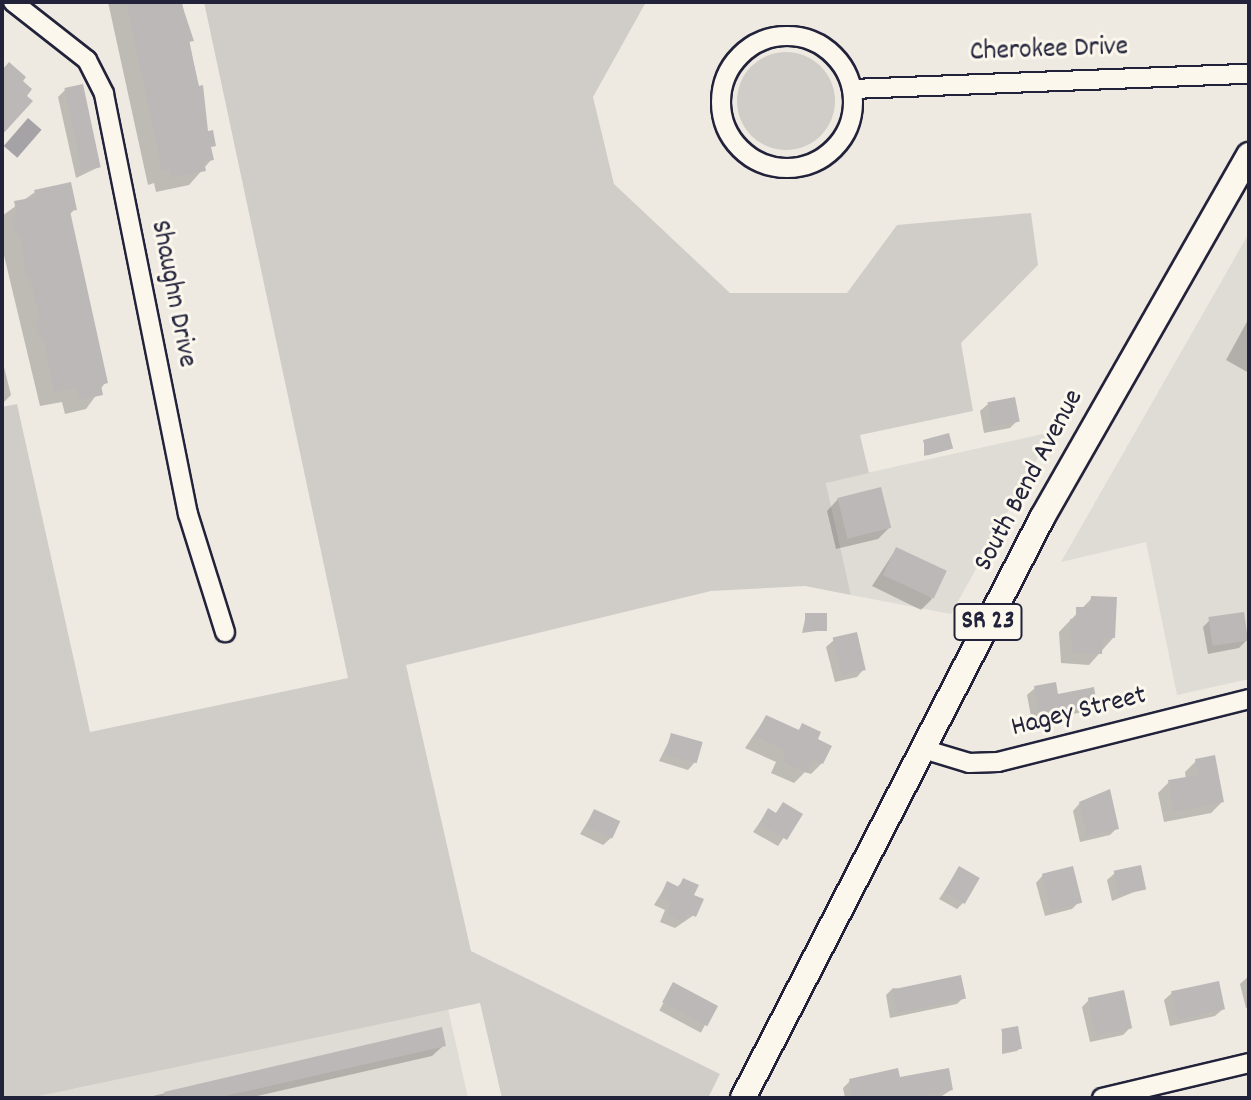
<!DOCTYPE html>
<style>
body{margin:0}
#map{position:relative;width:1251px;height:1100px;overflow:hidden;background:#eeeae2;font-family:Dekko,sans-serif}
div>[style]{position:absolute}
.built>*{inset:0;background:#dfdbd5}
.green>*{inset:0;background:#d0cdc9}
.round{border-radius:50%}
.water>*{inset:0;background:#a6a3a7;transform-origin:0 0}
.shadow>*{inset:0;background:#0003;transform-origin:0 0}
.building>*{inset:0;background:#bcb8b8;transform-origin:0 0}
.roads{filter:drop-shadow(2px 0 #22223b) drop-shadow(-2px 0 #22223b) drop-shadow(0 2px #22223b) drop-shadow(0 -2px #22223b)}
.minor>*{height:18px;margin:-9px;padding:0 9px;transform-origin:9px;border-radius:9px;background:#fbf7ec}
.minor>.ring{margin:-9px;padding:0;box-sizing:content-box;background:none;border:18px solid #fbf7ec;border-radius:50%}
.major>*{height:24px;margin:-12px;padding:0 12px;transform-origin:12px;border-radius:12px;background:#fbf7ec}
span{translate:-50% -50%;white-space:nowrap;text-align:center;line-height:1.15;-webkit-text-stroke:6px #fbf7ec;paint-order:stroke}
.shield-label span{padding:2px 6px;background:#fbf7ec;border:2px solid;border-radius:6px;-webkit-text-stroke-width:0}
.shield-label{font-size:26px;color:#22223b;font-weight:700}
.street-label{font-size:28px;color:#22223b}
.frame{position:absolute;inset:0;border:4px solid #22223b;pointer-events:none}
</style>
<div id="map">
<div class="built">
<i style="clip-path:polygon(1249px 233px,1249px 679px,1177px 695px,1146px 542px,1061px 562px)"></i>
<i style="clip-path:polygon(1052px 432px,951px 614px,851px 595px,826px 482px)"></i>
<i style="clip-path:polygon(448px 1009px,468px 1098px,30px 1098px)"></i>
</div>
<div class="green">
<i style="clip-path:polygon(204px 2px,646px 2px,593px 97px,614px 184px,730px 293px,847px 293px,897px 225px,1031px 213px,1038px 265px,961px 343px,973px 411px,860px 435px,869px 473px,826px 483px,851px 595px,805px 586px,711px 591px,406px 665px,471px 951px,720px 1074px,708px 1098px,502px 1098px,480px 1003px,30px 1098px,2px 1098px,2px 407px,17px 404px,90px 732px,348px 678px)"></i>
<i class="round" style="left:737px;top:52px;width:98px;height:98px"></i>
</div>
<div class="water">
<i style="left:28px;top:118px;width:18px;height:37px;rotate:41deg"></i>
</div>
<div class="shadow">
<i style="clip-path:polygon(108px 2px,182px 2px,212px 159px,189px 185px,156px 192px,154px 183px,148px 185px)"></i>
<i style="clip-path:polygon(65px 90px,99px 167px,76px 178px,58px 97px)"></i>
<i style="clip-path:polygon(35px 192px,75px 209px,69px 215px,105px 383px,86px 409px,65px 414px,62px 402px,40px 406px,2px 247px,2px 216px)"></i>
<i style="clip-path:polygon(1249px 318px,1249px 373px,1226px 360px)"></i>
<i style="clip-path:polygon(2px 359px,11px 395px,2px 404px)"></i>
<i style="clip-path:polygon(988px 404px,1017px 421px,1010px 428px,984px 433px,980px 411px)"></i>
<i style="clip-path:polygon(924px 442px,950px 448px,924px 456px)"></i>
<i style="clip-path:polygon(838px 499px,889px 528px,878px 539px,836px 549px,827px 511px)"></i>
<i style="clip-path:polygon(896px 549px,932px 599px,921px 610px,872px 586px)"></i>
<i style="clip-path:polygon(1092px 598px,1113px 638px,1089px 665px,1061px 663px,1059px 632px)"></i>
<i style="clip-path:polygon(806px 615px,824px 630px,802px 633px)"></i>
<i style="clip-path:polygon(1210px 620px,1246px 641px,1239px 648px,1208px 654px,1203px 627px)"></i>
<i style="clip-path:polygon(834px 640px,864px 669px,857px 677px,835px 682px,826px 647px)"></i>
<i style="clip-path:polygon(1035px 688px,1056px 696px,1095px 704px,1088px 711px,1032px 722px,1027px 695px)"></i>
<i style="clip-path:polygon(766px 717px,797px 731px,803px 726px,815px 740px,822px 763px,811px 774px,805px 772px,794px 783px,771px 773px,776px 762px,745px 748px)"></i>
<i style="clip-path:polygon(672px 735px,695px 762px,688px 770px,659px 761px)"></i>
<i style="clip-path:polygon(1196px 761px,1222px 802px,1211px 813px,1164px 822px,1158px 793px,1169px 782px,1186px 779px,1185px 772px)"></i>
<i style="clip-path:polygon(1080px 803px,1117px 828px,1110px 835px,1080px 842px,1073px 811px)"></i>
<i style="clip-path:polygon(783px 805px,800px 814px,778px 846px,753px 832px,768px 811px,775px 814px)"></i>
<i style="clip-path:polygon(594px 811px,611px 838px,603px 845px,580px 834px)"></i>
<i style="clip-path:polygon(960px 868px,964px 902px,957px 909px,939px 899px)"></i>
<i style="clip-path:polygon(1115px 873px,1144px 888px,1112px 901px,1107px 880px)"></i>
<i style="clip-path:polygon(1043px 875px,1079px 902px,1072px 909px,1045px 916px,1036px 883px)"></i>
<i style="clip-path:polygon(683px 881px,694px 915px,675px 928px,660px 922px,665px 910px,654px 905px,667px 884px,676px 888px)"></i>
<i style="clip-path:polygon(1249px 976px,1249px 1007px,1246px 1008px,1240px 984px)"></i>
<i style="left:673px;top:985px;width:47px;height:29px;rotate:28deg"></i>
<i style="clip-path:polygon(893px 988px,964px 997px,957px 1004px,890px 1018px,886px 995px)"></i>
<i style="clip-path:polygon(1172px 993px,1223px 1009px,1215px 1016px,1170px 1026px,1164px 1000px)"></i>
<i style="clip-path:polygon(1089px 1000px,1130px 1028px,1123px 1035px,1090px 1042px,1082px 1007px)"></i>
<i style="clip-path:polygon(440px 1030px,444px 1045px,432px 1056px,249px 1098px,144px 1098px)"></i>
<i style="clip-path:polygon(1002px 1032px,1020px 1048px,1017px 1051px,1002px 1054px)"></i>
<i style="clip-path:polygon(899px 1079px,951px 1090px,939px 1098px,845px 1098px,843px 1088px,850px 1081px)"></i>
</div>
<div class="building">
<i style="clip-path:polygon(126px 2px,181px 2px,194px 41px,189px 42px,199px 86px,203px 85px,208px 131px,213px 130px,216px 146px,211px 147px,214px 160px,204px 162px,206px 171px,171px 178px,169px 169px,162px 171px)"></i>
<i style="clip-path:polygon(9px 62px,26px 77px,23px 81px,32px 89px,27px 96px,33px 101px,2px 135px,2px 70px)"></i>
<i style="left:83px;top:84px;width:85px;height:19px;rotate:78deg"></i>
<i style="clip-path:polygon(71px 182px,77px 210px,70px 211px,108px 383px,101px 385px,103px 395px,79px 400px,77px 388px,54px 392px,43px 337px,38px 338px,35px 322px,40px 321px,30px 278px,26px 279px,20px 233px,15px 234px,12px 218px,17px 217px,14px 201px,36px 197px,34px 190px)"></i>
<i style="left:1015px;top:397px;width:25px;height:28px;rotate:79deg"></i>
<i style="left:949px;top:433px;width:16px;height:27px;rotate:75deg"></i>
<i style="left:881px;top:487px;width:42px;height:45px;rotate:76deg"></i>
<i style="left:896px;top:547px;width:56px;height:31px;rotate:25deg"></i>
<i style="clip-path:polygon(1091px 596px,1117px 597px,1115px 638px,1103px 638px,1102px 654px,1072px 653px,1070px 619px,1076px 619px,1076px 607px,1090px 607px)"></i>
<i style="left:1244px;top:612px;width:29px;height:36px;rotate:82deg"></i>
<i style="left:805px;top:613px;width:22px;height:18px"></i>
<i style="left:857px;top:632px;width:39px;height:25px;rotate:77deg"></i>
<i style="clip-path:polygon(1056px 682px,1058px 694px,1094px 687px,1097px 705px,1039px 716px,1034px 686px)"></i>
<i style="clip-path:polygon(766px 715px,799px 730px,802px 723px,821px 732px,818px 739px,832px 746px,823px 764px,813px 759px,807px 773px,781px 761px,786px 751px,755px 736px)"></i>
<i style="left:671px;top:733px;width:33px;height:22px;rotate:16deg"></i>
<i style="clip-path:polygon(1215px 755px,1224px 802px,1174px 812px,1168px 780px,1198px 775px,1195px 759px)"></i>
<i style="clip-path:polygon(1110px 789px,1119px 829px,1087px 836px,1079px 802px)"></i>
<i style="clip-path:polygon(783px 802px,803px 814px,787px 840px,759px 824px,768px 808px,776px 813px)"></i>
<i style="left:594px;top:809px;width:29px;height:19px;rotate:25deg"></i>
<i style="left:1141px;top:865px;width:25px;height:28px;rotate:78deg"></i>
<i style="left:959px;top:866px;width:24px;height:30px;rotate:30deg"></i>
<i style="left:1073px;top:866px;width:38px;height:32px;rotate:76deg"></i>
<i style="clip-path:polygon(683px 878px,699px 885px,694px 895px,704px 899px,696px 917px,688px 913px,684px 922px,666px 914px,671px 902px,660px 897px,667px 881px,679px 887px)"></i>
<i style="left:961px;top:975px;width:24px;height:70px;rotate:78deg"></i>
<i style="left:1219px;top:981px;width:29px;height:49px;rotate:78deg"></i>
<i style="left:673px;top:982px;width:51px;height:23px;rotate:28deg"></i>
<i style="left:1124px;top:990px;width:39px;height:37px;rotate:78deg"></i>
<i style="left:1018px;top:1026px;width:23px;height:17px;rotate:80deg"></i>
<i style="clip-path:polygon(442px 1027px,446px 1046px,216px 1098px,164px 1098px,164px 1092px)"></i>
<i style="clip-path:polygon(898px 1068px,900px 1077px,949px 1068px,953px 1090px,914px 1098px,853px 1098px,849px 1079px)"></i>
</div>
<div class="roads">
<div class="minor">
<i style="left:13px;top:2px;width:94px;rotate:38.1deg"></i>
<i style="left:87px;top:60px;width:38px;rotate:63deg"></i>
<i style="left:104px;top:94px;width:428px;rotate:78.7deg"></i>
<i style="left:188px;top:514px;width:124px;rotate:72.6deg"></i>
<i class="ring" style="left:721px;top:36px;width:114px;height:114px"></i>
<i style="left:852px;top:89px;width:397px;rotate:-2.2deg"></i>
<i style="left:923px;top:749px;width:48px;rotate:16.9deg"></i>
<i style="left:969px;top:763px;width:29px;rotate:-2deg"></i>
<i style="left:998px;top:762px;width:259px;rotate:-14.1deg"></i>
<i style="left:1102px;top:1098px;width:151px;rotate:-13.4deg"></i>
</div>
<div class="major">
<i style="left:743px;top:1098px;width:653px;rotate:-62.73deg"></i>
<i style="left:1042px;top:518px;width:418px;rotate:-60.3deg"></i>
</div>
</div>
<div class="shield-label">
<span style="left:988px;top:622px">SR 23</span>
</div>
<div class="street-label">
<span style="left:1049px;top:51px;rotate:-2deg">Cherokee Drive</span>
<span style="left:172px;top:294px;rotate:79deg">Shaughn Drive</span>
<span style="left:1030px;top:481px;rotate:-62deg">South Bend Avenue</span>
<span style="left:1079px;top:713px;rotate:-14deg">Hagey Street</span>
</div>
<div class="frame"></div>
</div>
